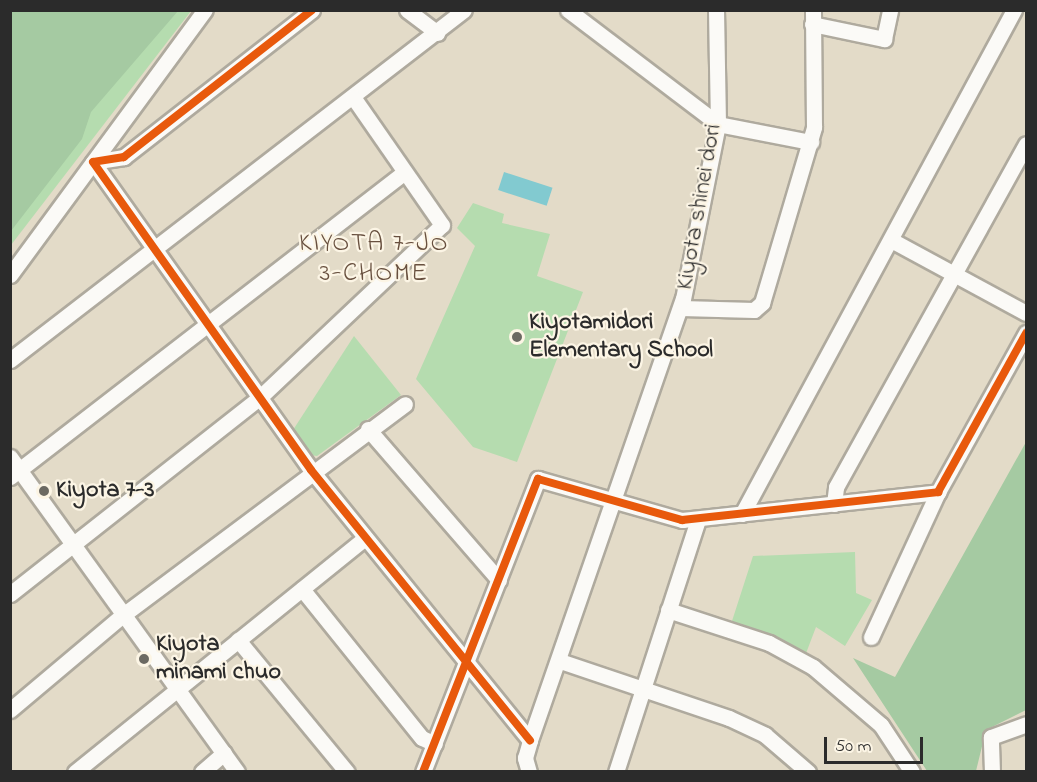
<!DOCTYPE html>
<style>
body{margin:0}
#map{position:relative;width:1037px;height:782px;overflow:hidden;background:#e3dbc8;font-family:"Indie Flower",sans-serif}
div>[style]{position:absolute}
.green>*{inset:0;background:#b5dcaf}
.forest>*{inset:0;background:#a5caa2}
.water>*{inset:0;background:#82cad0;transform-origin:0 0}
.roads{filter:drop-shadow(2px 0 #afaa9e) drop-shadow(-2px 0 #afaa9e) drop-shadow(0 2px #afaa9e) drop-shadow(0 -2px #afaa9e)}
.minor>*{height:15px;margin:-7.5px;padding:0 7.5px;transform-origin:7.5px;border-radius:7.5px;background:#fbfaf7}
.cycleway>*{height:8px;margin:-4px;padding:0 4px;transform-origin:4px;border-radius:4px;background:#e8590c}
.dots>*{width:16px;height:16px;translate:-50% -50%;box-sizing:border-box;border:3px solid #fcf5e5;border-radius:50%}
span{translate:-50% -50%;white-space:nowrap;text-align:center;line-height:1.15;-webkit-text-stroke:4.5px #fcf5e5;paint-order:stroke}
.street-label{font-size:24px;color:#2b2b2b}
.poi-label{font-size:24px;color:#2b2b2b;font-weight:700}
.left{translate:0 -50%;text-align:left}
.neighbourhood-label{font-size:26px;color:#68503f;letter-spacing:1.5px}
.frame{position:absolute;inset:0;border:12px solid #2b2b2b;pointer-events:none}
.scale{position:absolute;left:824px;top:737px;width:99px;height:27px;box-sizing:border-box;border:3px solid #2b2b2b;border-top:0;padding-left:8px;font-size:18px;line-height:21px;white-space:nowrap;color:#2b2b2b;-webkit-text-stroke:4px #fcf5e5;paint-order:stroke}
</style>
<div id="map">
<div class="green">
<i style="clip-path:polygon(11px 11px,191px 11px,11px 245px)"></i>
<i style="clip-path:polygon(473px 203px,504px 214px,502px 223px,550px 234px,537px 276px,583px 292px,517px 462px,473px 447px,416px 379px,475px 246px,457px 228px)"></i>
<i style="clip-path:polygon(354px 336px,401px 395px,317px 456px,310px 455px,293px 430px)"></i>
<i style="clip-path:polygon(855px 552px,856px 593px,872px 600px,845px 646px,816px 627px,805px 656px,732px 621px,753px 556px)"></i>
</div>
<div class="forest">
<i style="clip-path:polygon(11px 10px,178px 11px,91px 112px,82px 139px,11px 231px)"></i>
<i style="clip-path:polygon(1026px 442px,1026px 710px,986px 730px,976px 771px,927px 771px,853px 658px,895px 677px)"></i>
</div>
<div class="water">
<i style="left:504px;top:172px;width:51px;height:19px;rotate:18deg"></i>
</div>
<div class="roads">
<div class="minor">
<i style="left:312px;top:10px;width:239px;rotate:142deg"></i>
<i style="left:124px;top:157px;width:31px;rotate:171deg"></i>
<i style="left:93px;top:162px;width:377px;rotate:54.7deg"></i>
<i style="left:311px;top:470px;width:348px;rotate:51deg"></i>
<i style="left:407px;top:10px;width:38px;rotate:37deg"></i>
<i style="left:568px;top:10px;width:188px;rotate:37.2deg"></i>
<i style="left:718px;top:124px;width:95px;rotate:11deg"></i>
<i style="left:812px;top:24px;width:74px;rotate:11.8deg"></i>
<i style="left:884px;top:39px;width:30px;rotate:-78deg"></i>
<i style="left:891px;top:240px;width:153px;rotate:28.4deg"></i>
<i style="left:10px;top:275px;width:329px;rotate:-53.7deg"></i>
<i style="left:681px;top:308px;width:73px;rotate:1.6deg"></i>
<i style="left:754px;top:310px;width:11px;rotate:-41deg"></i>
<i style="left:762px;top:303px;width:184px;rotate:-73.5deg"></i>
<i style="left:814px;top:127px;width:117px;rotate:-90.5deg"></i>
<i style="left:10px;top:360px;width:573px;rotate:-37.63deg"></i>
<i style="left:368px;top:429px;width:200px;rotate:49.1deg"></i>
<i style="left:10px;top:457px;width:388px;rotate:54.2deg"></i>
<i style="left:10px;top:477px;width:498px;rotate:-37.7deg"></i>
<i style="left:834px;top:504px;width:17px;rotate:-83deg"></i>
<i style="left:836px;top:487px;width:392px;rotate:-61deg"></i>
<i style="left:742px;top:514px;width:573px;rotate:-61.65deg"></i>
<i style="left:302px;top:589px;width:191px;rotate:51.2deg"></i>
<i style="left:422px;top:738px;width:14px;rotate:25deg"></i>
<i style="left:10px;top:594px;width:315px;rotate:-38.2deg"></i>
<i style="left:258px;top:399px;width:253px;rotate:-43.4deg"></i>
<i style="left:442px;top:225px;width:156px;rotate:-124.8deg"></i>
<i style="left:668px;top:610px;width:106px;rotate:18.1deg"></i>
<i style="left:769px;top:643px;width:50px;rotate:28.6deg"></i>
<i style="left:813px;top:667px;width:89px;rotate:40.5deg"></i>
<i style="left:881px;top:725px;width:56px;rotate:56.6deg"></i>
<i style="left:871px;top:637px;width:160px;rotate:-65.2deg"></i>
<i style="left:238px;top:640px;width:171px;rotate:50.5deg"></i>
<i style="left:560px;top:661px;width:178px;rotate:18.6deg"></i>
<i style="left:729px;top:718px;width:40px;rotate:25deg"></i>
<i style="left:765px;top:735px;width:57px;rotate:40.7deg"></i>
<i style="left:10px;top:710px;width:148px;rotate:-40.1deg"></i>
<i style="left:123px;top:615px;width:352px;rotate:-36.8deg"></i>
<i style="left:75px;top:772px;width:373px;rotate:-38.9deg"></i>
<i style="left:202px;top:772px;width:29px;rotate:-41deg"></i>
<i style="left:423px;top:772px;width:315px;rotate:-68.6deg"></i>
<i style="left:538px;top:479px;width:150px;rotate:15.9deg"></i>
<i style="left:682px;top:520px;width:258px;rotate:-6.2deg"></i>
<i style="left:938px;top:492px;width:182px;rotate:-61deg"></i>
<i style="left:529px;top:772px;width:15px;rotate:-106deg"></i>
<i style="left:525px;top:758px;width:19px;rotate:-74deg"></i>
<i style="left:530px;top:740px;width:467px;rotate:-70.9deg"></i>
<i style="left:683px;top:299px;width:178px;rotate:-78.7deg"></i>
<i style="left:718px;top:124px;width:114px;rotate:-91deg"></i>
<i style="left:616px;top:772px;width:266px;rotate:-72deg"></i>
<i style="left:992px;top:772px;width:35px;rotate:-92deg"></i>
<i style="left:991px;top:737px;width:37px;rotate:-20deg"></i>
</div>
</div>
<div class="cycleway">
<i style="left:312px;top:10px;width:239px;rotate:142deg"></i>
<i style="left:124px;top:157px;width:31px;rotate:171deg"></i>
<i style="left:93px;top:162px;width:377px;rotate:54.7deg"></i>
<i style="left:311px;top:470px;width:348px;rotate:51deg"></i>
<i style="left:423px;top:772px;width:315px;rotate:-68.6deg"></i>
<i style="left:538px;top:479px;width:150px;rotate:15.9deg"></i>
<i style="left:682px;top:520px;width:258px;rotate:-6.2deg"></i>
<i style="left:938px;top:492px;width:182px;rotate:-61deg"></i>
</div>
<div class="dots">
<i style="left:517px;top:337px;background:#6b6962"></i>
<i style="left:44px;top:491px;background:#6b6962"></i>
<i style="left:144px;top:659px;background:#6b6962"></i>
</div>
<div class="street-label">
<span style="left:700px;top:207px;rotate:-80deg">Kiyota shinei dori</span>
</div>
<div class="poi-label">
<span class="left" style="left:529px;top:337px">Kiyotamidori<br>Elementary School</span>
<span class="left" style="left:56px;top:491px">Kiyota 7-3</span>
<span class="left" style="left:156px;top:659px">Kiyota<br>minami chuo</span>
</div>
<div class="neighbourhood-label">
<span style="left:374px;top:260px">KIYOTA 7-JO<br>3-CHOME</span>
</div>
<div class="frame"></div>
<div class="scale">50 m</div>
</div>
